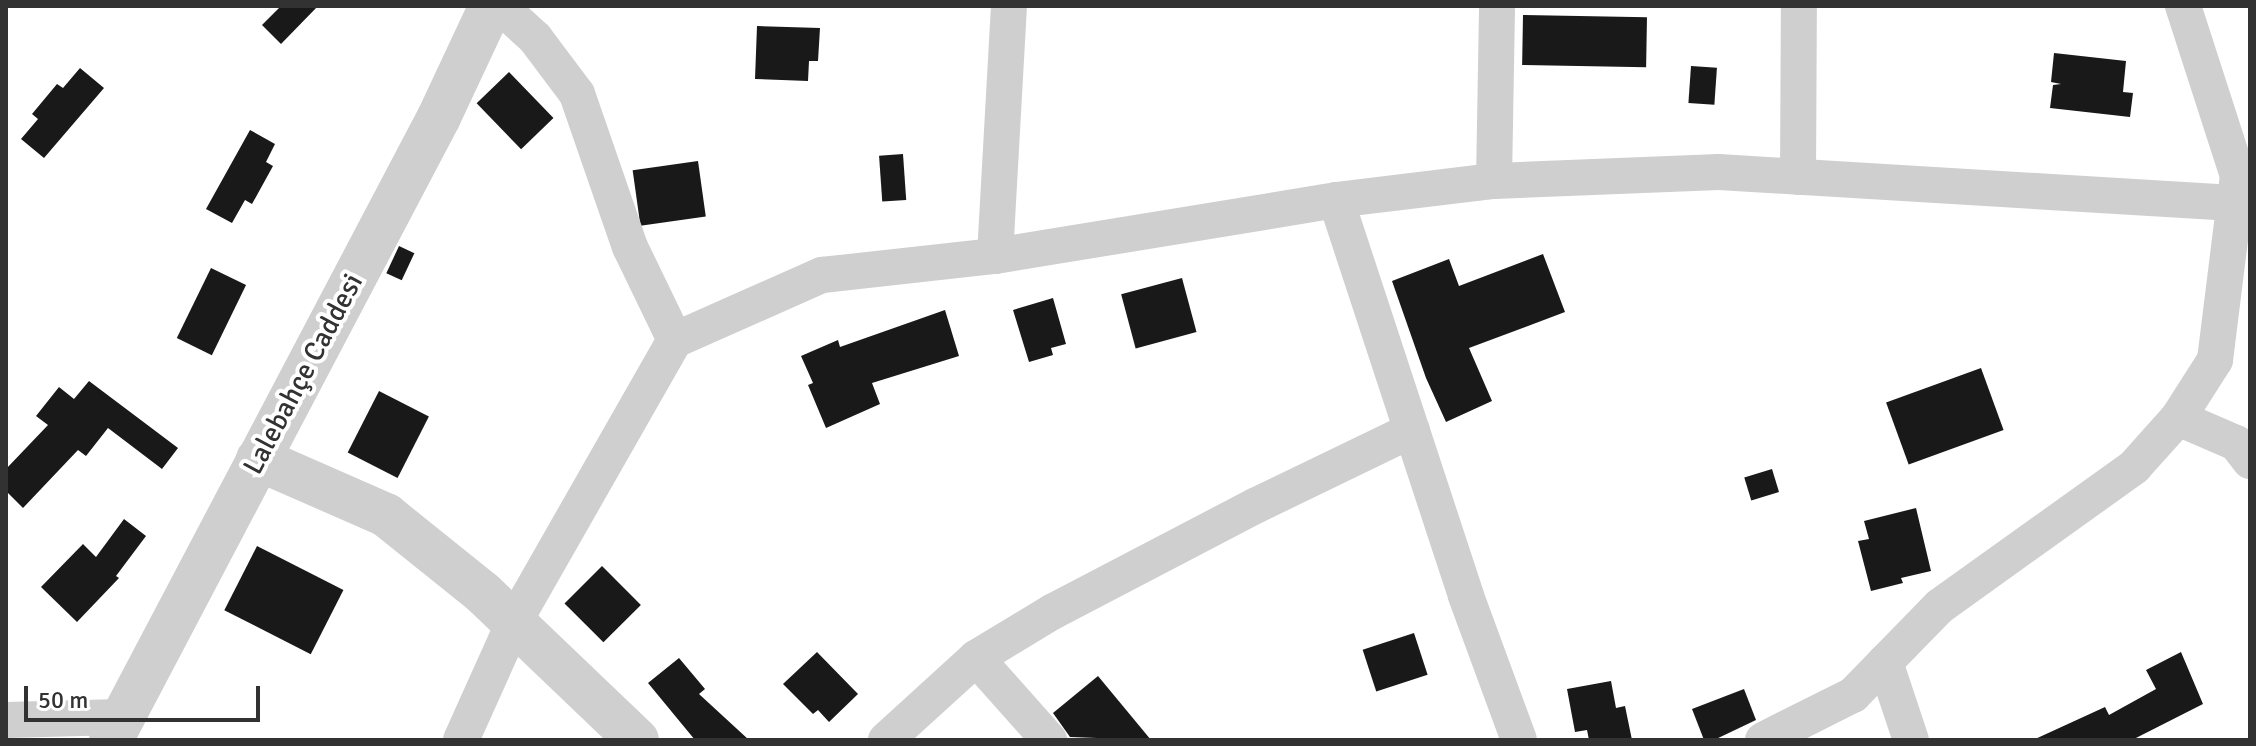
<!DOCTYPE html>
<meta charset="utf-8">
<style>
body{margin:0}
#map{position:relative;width:2256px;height:746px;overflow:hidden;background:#fff;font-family:Signika,sans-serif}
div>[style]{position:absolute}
.building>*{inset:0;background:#191919;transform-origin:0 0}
.minor>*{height:36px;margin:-18px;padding:0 18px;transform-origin:18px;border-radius:18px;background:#cfcfcf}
.tertiary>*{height:44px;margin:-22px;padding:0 22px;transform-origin:22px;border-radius:22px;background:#cfcfcf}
span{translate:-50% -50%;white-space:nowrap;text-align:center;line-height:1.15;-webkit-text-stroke:8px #fff;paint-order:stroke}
.street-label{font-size:28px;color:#323232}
.frame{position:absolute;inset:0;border:8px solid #323232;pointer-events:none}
.scale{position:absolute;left:24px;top:686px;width:236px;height:36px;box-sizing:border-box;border:4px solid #323232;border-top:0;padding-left:10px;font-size:24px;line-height:28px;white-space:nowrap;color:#323232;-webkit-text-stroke:6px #fff;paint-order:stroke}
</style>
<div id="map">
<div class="building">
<i style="clip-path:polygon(281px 6px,318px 6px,281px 44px,262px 25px)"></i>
<i style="left:1523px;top:15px;width:124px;height:50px;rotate:1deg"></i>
<i style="clip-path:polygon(757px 26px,820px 28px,818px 61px,809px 61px,808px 81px,755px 79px)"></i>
<i style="clip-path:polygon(2054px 53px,2126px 61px,2123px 92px,2133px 93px,2130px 117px,2050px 108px,2053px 85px,2061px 84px,2051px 82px)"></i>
<i style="left:1691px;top:66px;width:26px;height:37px;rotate:4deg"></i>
<i style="clip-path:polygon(80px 68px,104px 88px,44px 158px,21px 139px,38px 119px,32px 114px,57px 84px,63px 88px)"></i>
<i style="left:509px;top:72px;width:64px;height:45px;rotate:46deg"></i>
<i style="clip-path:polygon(250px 130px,275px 144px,266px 162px,273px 166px,252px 204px,245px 200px,232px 223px,206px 209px)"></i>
<i style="left:903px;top:154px;width:46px;height:24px;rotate:86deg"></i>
<i style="left:698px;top:161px;width:56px;height:66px;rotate:82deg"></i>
<i style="left:399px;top:246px;width:17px;height:30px;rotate:25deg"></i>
<i style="clip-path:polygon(1543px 254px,1565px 312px,1469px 348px,1492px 401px,1446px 422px,1426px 378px,1392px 281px,1449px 259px,1459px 286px)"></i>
<i style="left:211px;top:268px;width:39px;height:78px;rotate:26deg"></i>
<i style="left:1182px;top:278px;width:56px;height:63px;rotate:75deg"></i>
<i style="clip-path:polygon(1053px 298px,1066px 344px,1051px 348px,1053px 355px,1029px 362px,1013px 310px)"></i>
<i style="clip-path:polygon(945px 310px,959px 356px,872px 383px,880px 404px,826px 428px,808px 385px,813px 383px,801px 356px,838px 340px,840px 347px)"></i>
<i style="left:1981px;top:368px;width:66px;height:101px;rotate:70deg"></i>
<i style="clip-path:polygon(89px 381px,178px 448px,162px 469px,108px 428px,86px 456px,78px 450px,23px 508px,6px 491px,6px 469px,48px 425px,36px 416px,59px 387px,74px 399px)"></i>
<i style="left:379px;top:391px;width:56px;height:69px;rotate:27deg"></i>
<i style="left:1772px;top:469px;width:24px;height:29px;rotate:73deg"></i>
<i style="clip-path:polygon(1916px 508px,1931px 571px,1901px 578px,1903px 583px,1871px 591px,1858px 541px,1869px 539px,1864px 521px)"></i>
<i style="clip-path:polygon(124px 519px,146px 536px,116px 576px,119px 578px,77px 622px,41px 587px,83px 544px,96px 557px)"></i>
<i style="left:257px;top:546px;width:97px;height:72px;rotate:27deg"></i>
<i style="left:602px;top:566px;width:55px;height:53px;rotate:45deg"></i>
<i style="left:1414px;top:633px;width:44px;height:54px;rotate:72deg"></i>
<i style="clip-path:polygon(817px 652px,858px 694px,829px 722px,818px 710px,813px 714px,783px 684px)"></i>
<i style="clip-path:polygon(2181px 652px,2203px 704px,2132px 740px,2033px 740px,2105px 707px,2109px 715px,2156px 689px,2146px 670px)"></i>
<i style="clip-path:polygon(679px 658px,705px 689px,699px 694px,749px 740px,695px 740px,648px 683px)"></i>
<i style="clip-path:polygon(1098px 676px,1151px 740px,1070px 737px,1053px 713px)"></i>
<i style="clip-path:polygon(1611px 681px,1616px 708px,1625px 706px,1632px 740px,1589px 740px,1587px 730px,1575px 732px,1567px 689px)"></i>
<i style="clip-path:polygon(1744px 689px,1756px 720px,1714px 740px,1704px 740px,1692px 709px)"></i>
</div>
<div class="minor">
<i style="left:500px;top:6px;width:47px;rotate:42.4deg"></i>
<i style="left:535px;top:38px;width:70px;rotate:53.1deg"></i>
<i style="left:577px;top:94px;width:162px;rotate:70.9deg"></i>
<i style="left:630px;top:247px;width:103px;rotate:64.2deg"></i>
<i style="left:1798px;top:177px;width:171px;rotate:-89.7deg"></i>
<i style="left:1494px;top:181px;width:175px;rotate:-89deg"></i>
<i style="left:1336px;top:200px;width:417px;rotate:71.8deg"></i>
<i style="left:1466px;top:596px;width:153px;rotate:69.8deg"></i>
<i style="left:995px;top:256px;width:250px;rotate:-86.8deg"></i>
<i style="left:2178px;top:418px;width:63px;rotate:23.3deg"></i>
<i style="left:2236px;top:443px;width:23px;rotate:52deg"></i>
<i style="left:976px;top:658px;width:110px;rotate:48.3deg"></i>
<i style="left:1885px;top:662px;width:82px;rotate:71.6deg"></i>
<i style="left:6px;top:720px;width:115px;rotate:-1.5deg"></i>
<i style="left:461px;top:740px;width:129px;rotate:-65.8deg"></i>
<i style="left:514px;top:622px;width:325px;rotate:-60.3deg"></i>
<i style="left:675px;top:340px;width:161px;rotate:-23.9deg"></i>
<i style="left:822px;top:275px;width:174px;rotate:-6.3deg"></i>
<i style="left:995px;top:256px;width:346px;rotate:-9.3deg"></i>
<i style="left:1336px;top:200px;width:159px;rotate:-6.9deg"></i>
<i style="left:1494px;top:181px;width:225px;rotate:-2.3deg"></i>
<i style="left:1719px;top:172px;width:532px;rotate:3.45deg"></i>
<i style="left:886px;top:740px;width:122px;rotate:-42.3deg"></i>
<i style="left:976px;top:658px;width:89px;rotate:-31.2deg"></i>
<i style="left:1052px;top:612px;width:231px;rotate:-27.6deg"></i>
<i style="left:1257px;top:505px;width:172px;rotate:-25.8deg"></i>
<i style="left:1763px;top:740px;width:101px;rotate:-26.6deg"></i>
<i style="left:1853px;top:695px;width:124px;rotate:-45.7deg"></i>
<i style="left:1940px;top:606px;width:239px;rotate:-35.6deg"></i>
<i style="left:2134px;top:467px;width:66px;rotate:-48.1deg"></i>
<i style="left:2178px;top:418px;width:69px;rotate:-57.5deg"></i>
<i style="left:2215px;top:360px;width:185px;rotate:-82.9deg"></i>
<i style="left:2238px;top:176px;width:179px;rotate:-107.9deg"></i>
</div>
<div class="tertiary">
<i style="left:258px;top:459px;width:140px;rotate:23.6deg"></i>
<i style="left:386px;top:515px;width:124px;rotate:38.8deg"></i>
<i style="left:483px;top:593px;width:213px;rotate:43.7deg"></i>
<i style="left:111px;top:740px;width:704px;rotate:-62.23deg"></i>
<i style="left:439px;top:117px;width:123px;rotate:-64.9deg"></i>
</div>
<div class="street-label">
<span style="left:303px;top:374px;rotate:-62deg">Lalebahçe Caddesi</span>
</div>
<div class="frame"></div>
<div class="scale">50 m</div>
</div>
